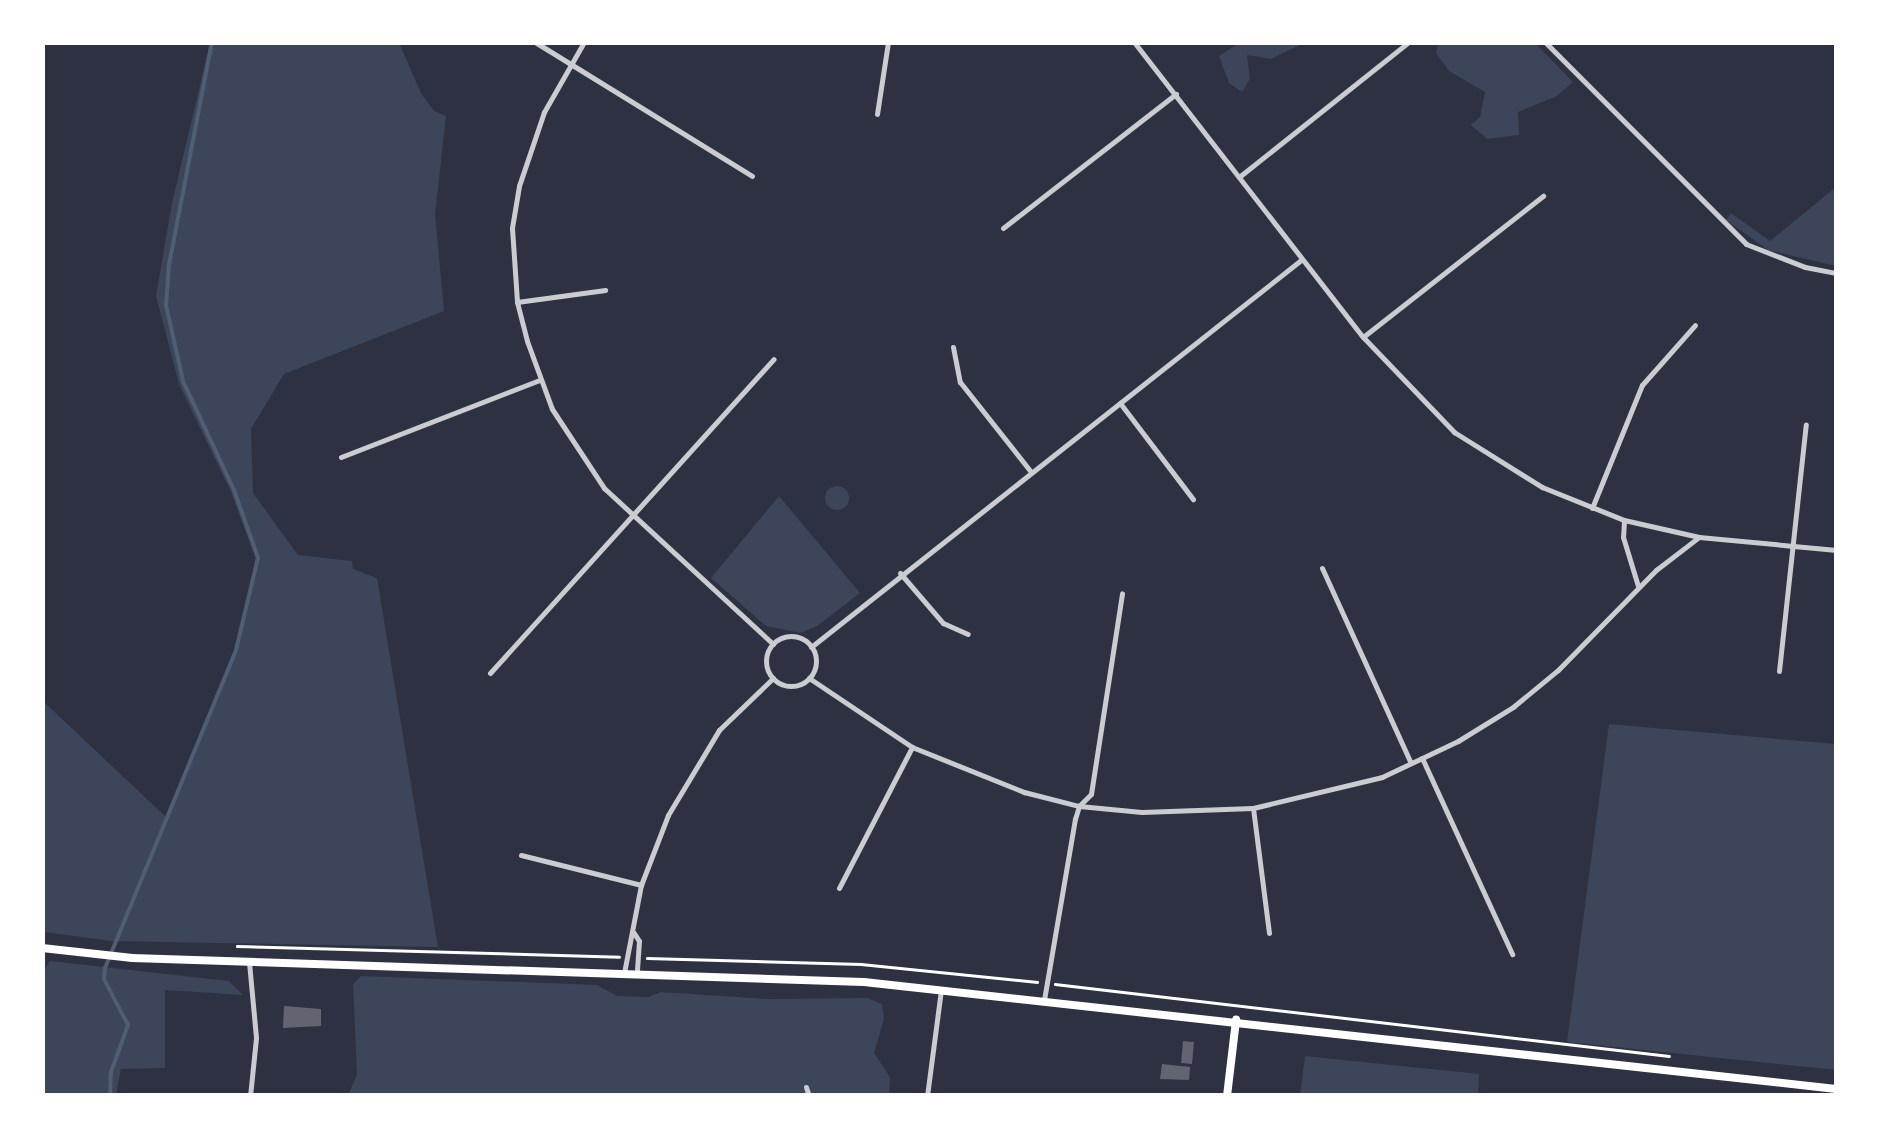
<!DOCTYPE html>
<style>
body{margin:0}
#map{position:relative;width:1879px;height:1138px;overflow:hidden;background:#2d3142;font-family:"Zilla Slab",serif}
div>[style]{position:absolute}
.green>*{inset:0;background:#3c4559}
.round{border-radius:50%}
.stream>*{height:4px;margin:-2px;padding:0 2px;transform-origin:2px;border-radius:2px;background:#4f5d75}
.building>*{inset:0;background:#626471;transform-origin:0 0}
.path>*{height:2.5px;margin:-1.25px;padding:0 1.25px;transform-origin:1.25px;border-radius:1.25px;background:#fff}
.minor>*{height:5px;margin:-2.5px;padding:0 2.5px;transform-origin:2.5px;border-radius:2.5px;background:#caccd0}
.minor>.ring{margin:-2.5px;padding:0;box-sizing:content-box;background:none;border:5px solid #caccd0;border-radius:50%}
.secondary>*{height:8px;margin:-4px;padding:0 4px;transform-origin:4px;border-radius:4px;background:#fff}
.primary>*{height:8px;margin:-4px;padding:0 4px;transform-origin:4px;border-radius:4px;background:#fff}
span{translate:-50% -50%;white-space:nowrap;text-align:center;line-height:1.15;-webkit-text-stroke:8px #fff;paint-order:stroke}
.frame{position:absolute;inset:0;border:45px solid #fff;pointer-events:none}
</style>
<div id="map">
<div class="green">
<i style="clip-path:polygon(1438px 42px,1535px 43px,1573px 82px,1557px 96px,1518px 112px,1519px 135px,1487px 139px,1471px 125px,1480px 117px,1485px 92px,1449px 71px,1436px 53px)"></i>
<i style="clip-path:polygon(210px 43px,399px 43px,421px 93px,434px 111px,446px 116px,435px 214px,444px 311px,284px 374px,251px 429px,253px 493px,298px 555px,352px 561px,353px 569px,377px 578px,438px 947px,112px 941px,43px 932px,43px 701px,167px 818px,234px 652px,256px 559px,231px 492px,179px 384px,156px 296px,172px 203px)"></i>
<i style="clip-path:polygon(1239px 43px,1239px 42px,1304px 43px,1271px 59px,1247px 55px,1250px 79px,1242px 92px,1229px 83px,1219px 56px)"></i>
<i style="clip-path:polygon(1836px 187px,1836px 266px,1768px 250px,1726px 220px,1731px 213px,1770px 241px)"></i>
<i class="round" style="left:825px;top:486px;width:24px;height:24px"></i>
<i style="clip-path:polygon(779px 496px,860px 593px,817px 626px,801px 633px,766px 626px,711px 578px)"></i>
<i style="clip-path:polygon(1609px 724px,1836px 744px,1836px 1070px,1567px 1042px)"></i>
<i style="clip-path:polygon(50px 961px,229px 981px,243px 995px,165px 990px,165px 1068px,121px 1069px,116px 1095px,43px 1095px,43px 971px)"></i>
<i style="clip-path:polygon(361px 976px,597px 985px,617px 996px,648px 997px,661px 992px,768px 999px,867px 998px,882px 1004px,884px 1019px,874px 1053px,890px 1077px,889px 1096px,348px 1096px,357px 1074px,353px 984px)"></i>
<i style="clip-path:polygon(1305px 1056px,1479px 1074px,1478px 1095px,1300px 1095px)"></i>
</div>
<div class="stream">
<i style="left:110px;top:1096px;width:24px;rotate:-88deg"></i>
<i style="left:111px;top:1072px;width:50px;rotate:-70.1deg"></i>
<i style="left:128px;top:1025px;width:52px;rotate:-117.6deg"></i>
<i style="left:104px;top:979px;width:11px;rotate:-85deg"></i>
<i style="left:105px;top:968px;width:344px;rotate:-67.6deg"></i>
<i style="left:236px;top:650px;width:95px;rotate:-76.6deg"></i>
<i style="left:258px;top:558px;width:72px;rotate:-109.4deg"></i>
<i style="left:234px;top:490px;width:120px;rotate:-115.1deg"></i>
<i style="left:183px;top:381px;width:78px;rotate:-102.6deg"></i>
<i style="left:166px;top:305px;width:40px;rotate:-85.7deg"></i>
<i style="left:169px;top:265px;width:227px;rotate:-79.1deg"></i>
</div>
<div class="building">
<i style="clip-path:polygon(284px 1006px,321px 1009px,321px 1026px,283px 1028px)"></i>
<i style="left:1183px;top:1041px;width:11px;height:22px;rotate:5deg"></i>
<i style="clip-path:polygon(1162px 1064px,1190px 1067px,1189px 1080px,1160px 1079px)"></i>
</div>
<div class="path">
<i style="left:237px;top:946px;width:382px;rotate:1.6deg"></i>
<i style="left:647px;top:958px;width:214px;rotate:1.6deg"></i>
<i style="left:861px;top:964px;width:177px;rotate:5.8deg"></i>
<i style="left:1055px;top:984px;width:618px;rotate:6.69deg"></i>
</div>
<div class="minor">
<i style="left:535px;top:42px;width:255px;rotate:31.7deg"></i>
<i style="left:584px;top:42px;width:81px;rotate:119.7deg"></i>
<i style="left:544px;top:112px;width:78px;rotate:108.7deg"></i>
<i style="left:519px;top:186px;width:43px;rotate:99.5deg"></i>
<i style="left:512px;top:228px;width:74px;rotate:86.1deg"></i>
<i style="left:517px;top:302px;width:40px;rotate:75.6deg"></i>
<i style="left:527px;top:341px;width:72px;rotate:69.8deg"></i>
<i style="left:552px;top:409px;width:95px;rotate:56.6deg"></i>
<i style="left:604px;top:488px;width:230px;rotate:42.7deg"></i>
<i style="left:1134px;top:42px;width:373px;rotate:52.2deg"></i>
<i style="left:1363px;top:337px;width:132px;rotate:46.2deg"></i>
<i style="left:1454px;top:432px;width:104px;rotate:32deg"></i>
<i style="left:1542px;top:487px;width:88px;rotate:21.9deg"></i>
<i style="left:1624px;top:520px;width:77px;rotate:12.8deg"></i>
<i style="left:1699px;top:537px;width:138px;rotate:5.4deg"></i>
<i style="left:1545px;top:42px;width:285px;rotate:45.1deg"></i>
<i style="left:1746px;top:244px;width:63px;rotate:21.3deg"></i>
<i style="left:1805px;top:267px;width:32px;rotate:11deg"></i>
<i style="left:877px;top:114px;width:73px;rotate:-81.3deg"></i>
<i style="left:1239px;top:177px;width:217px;rotate:-38.5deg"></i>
<i style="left:1003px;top:228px;width:219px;rotate:-37.8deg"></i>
<i style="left:517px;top:302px;width:89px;rotate:-7.8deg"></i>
<i style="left:1363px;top:337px;width:229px;rotate:-38.1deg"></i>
<i style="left:953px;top:347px;width:36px;rotate:79deg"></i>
<i style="left:960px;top:382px;width:115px;rotate:51.7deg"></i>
<i style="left:1120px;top:403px;width:121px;rotate:52.8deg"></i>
<i style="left:341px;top:457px;width:213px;rotate:-21.2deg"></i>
<i style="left:1592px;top:508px;width:133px;rotate:-67.9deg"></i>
<i style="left:1642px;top:385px;width:80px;rotate:-48.5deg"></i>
<i style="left:1624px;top:520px;width:17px;rotate:93deg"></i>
<i style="left:1623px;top:537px;width:51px;rotate:73deg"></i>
<i style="left:1322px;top:568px;width:214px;rotate:65.5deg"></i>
<i style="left:900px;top:573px;width:66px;rotate:49.3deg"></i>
<i style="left:943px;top:623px;width:27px;rotate:24deg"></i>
<i class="ring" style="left:766px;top:636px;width:45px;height:45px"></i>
<i style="left:811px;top:647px;width:624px;rotate:-38.3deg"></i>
<i style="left:1779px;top:671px;width:248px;rotate:-83.8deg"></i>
<i style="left:490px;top:673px;width:423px;rotate:-47.9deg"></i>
<i style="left:809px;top:678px;width:124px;rotate:33.8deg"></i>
<i style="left:912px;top:747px;width:121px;rotate:21.9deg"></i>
<i style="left:1024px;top:792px;width:57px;rotate:14.3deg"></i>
<i style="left:1079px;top:806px;width:63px;rotate:5.4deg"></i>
<i style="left:1142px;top:812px;width:111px;rotate:-2.1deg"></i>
<i style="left:1253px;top:808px;width:133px;rotate:-13.5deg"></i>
<i style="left:1382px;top:777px;width:84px;rotate:-25.3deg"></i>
<i style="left:1458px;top:741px;width:65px;rotate:-31.7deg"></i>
<i style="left:1513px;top:707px;width:58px;rotate:-39.4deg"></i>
<i style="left:1558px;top:670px;width:140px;rotate:-45.6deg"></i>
<i style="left:1656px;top:570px;width:54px;rotate:-37.5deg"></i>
<i style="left:1422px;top:758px;width:216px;rotate:65.3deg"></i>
<i style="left:1253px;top:808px;width:126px;rotate:82.7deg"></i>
<i style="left:521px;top:855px;width:124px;rotate:14deg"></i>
<i style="left:839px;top:888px;width:159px;rotate:-62.6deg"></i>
<i style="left:634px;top:933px;width:9px;rotate:58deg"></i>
<i style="left:639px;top:941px;width:32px;rotate:94deg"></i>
<i style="left:249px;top:962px;width:76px;rotate:84.7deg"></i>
<i style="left:256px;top:1038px;width:58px;rotate:95.9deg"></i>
<i style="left:624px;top:973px;width:90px;rotate:-79.1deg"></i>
<i style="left:641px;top:885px;width:75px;rotate:-68.9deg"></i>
<i style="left:668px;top:815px;width:99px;rotate:-59deg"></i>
<i style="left:719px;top:730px;width:75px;rotate:-43.9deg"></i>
<i style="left:1044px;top:1000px;width:184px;rotate:-80.3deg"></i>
<i style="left:1075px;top:819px;width:14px;rotate:-73deg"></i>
<i style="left:1079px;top:806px;width:17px;rotate:-45deg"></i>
<i style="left:1091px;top:794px;width:203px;rotate:-81.2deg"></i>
<i style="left:806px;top:1087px;width:9px;rotate:72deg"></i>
<i style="left:927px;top:1096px;width:107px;rotate:-82.5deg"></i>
</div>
<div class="secondary">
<i style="left:1227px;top:1096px;width:77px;rotate:-83.2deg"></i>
</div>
<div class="primary">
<i style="left:42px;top:948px;width:91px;rotate:6.3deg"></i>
<i style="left:132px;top:958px;width:732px;rotate:1.88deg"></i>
<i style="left:864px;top:982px;width:978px;rotate:6.28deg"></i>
</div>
<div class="frame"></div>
</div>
